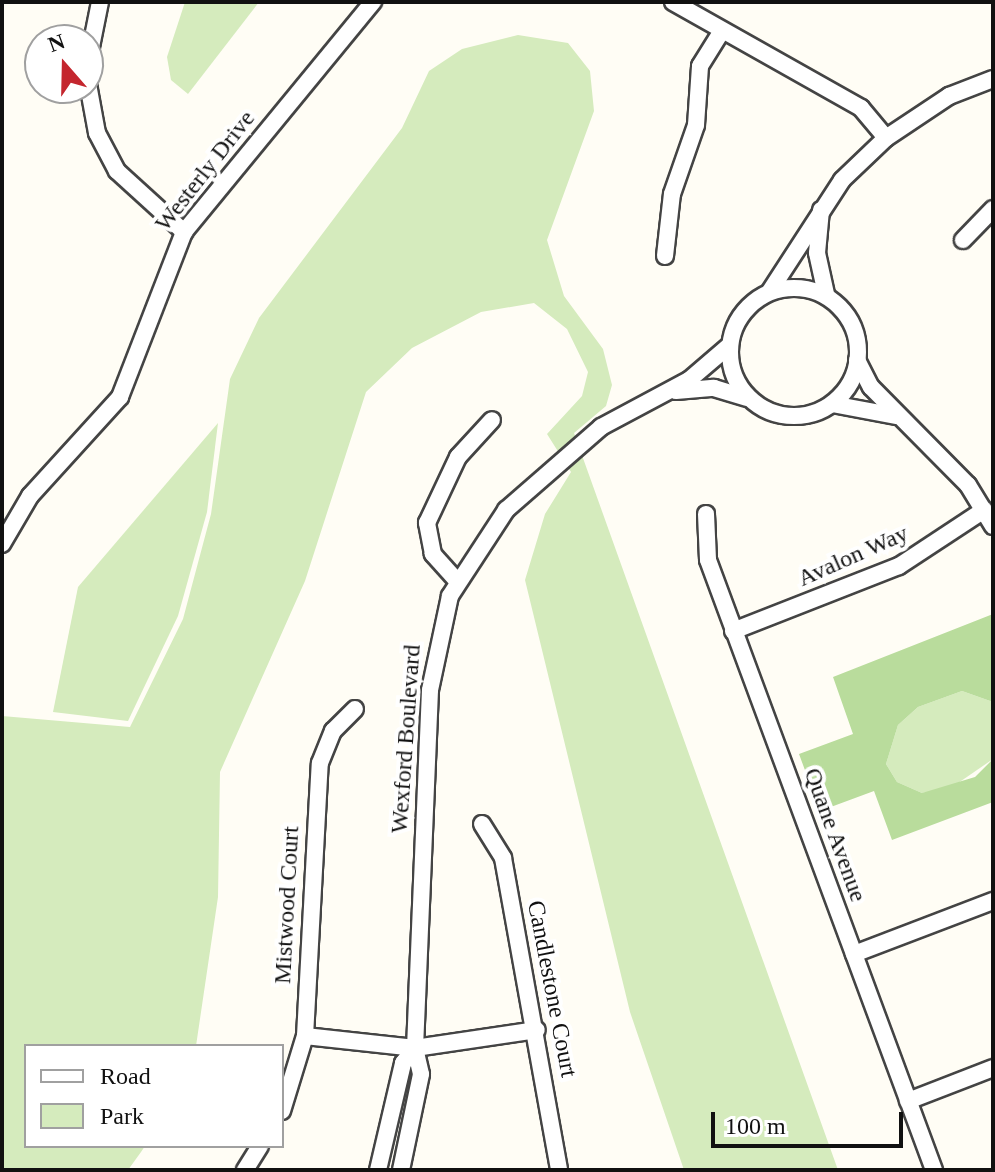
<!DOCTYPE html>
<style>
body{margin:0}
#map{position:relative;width:995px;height:1172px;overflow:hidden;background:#fffdf5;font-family:Georgia,serif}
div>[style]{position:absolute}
.green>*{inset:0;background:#d5ebbd}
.forest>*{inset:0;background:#b9dc9c}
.roads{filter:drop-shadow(2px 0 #444) drop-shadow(-2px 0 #444) drop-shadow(0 2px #444) drop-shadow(0 -2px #444)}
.minor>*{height:16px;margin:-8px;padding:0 8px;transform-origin:8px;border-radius:8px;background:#fff}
.minor>.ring{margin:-8px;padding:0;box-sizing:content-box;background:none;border:16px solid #fff;border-radius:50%}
span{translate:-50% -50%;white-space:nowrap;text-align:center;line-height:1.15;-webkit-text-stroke:8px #fff;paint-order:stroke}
.street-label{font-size:24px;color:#111}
.frame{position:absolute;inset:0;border:4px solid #111;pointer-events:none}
.legend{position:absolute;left:24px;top:1044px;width:260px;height:104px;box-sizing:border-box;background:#fff;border:2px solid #a0a0a0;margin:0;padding:10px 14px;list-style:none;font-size:24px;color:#111}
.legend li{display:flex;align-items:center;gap:16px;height:40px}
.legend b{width:40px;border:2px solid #a0a0a0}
.north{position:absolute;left:24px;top:24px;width:80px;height:80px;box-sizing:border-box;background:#fff;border:2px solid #a0a0a0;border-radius:50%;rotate:340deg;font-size:22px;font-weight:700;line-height:32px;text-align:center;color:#111}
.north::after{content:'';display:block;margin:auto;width:28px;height:36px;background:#c4262e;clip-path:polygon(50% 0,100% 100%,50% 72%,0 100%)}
.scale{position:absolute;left:711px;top:1112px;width:192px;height:36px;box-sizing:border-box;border:4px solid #111;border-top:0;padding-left:10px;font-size:24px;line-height:28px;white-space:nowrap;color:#111;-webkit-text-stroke:6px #fff;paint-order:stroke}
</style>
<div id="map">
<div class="green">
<i style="clip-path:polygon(185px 2px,259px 2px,188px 94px,171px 80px,167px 57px)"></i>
<i style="clip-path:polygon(518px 35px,568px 43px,590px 71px,594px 111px,547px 240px,564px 296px,603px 349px,612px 385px,606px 406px,574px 433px,838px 1170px,684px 1170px,630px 1012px,525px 580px,545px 514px,571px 472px,547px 434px,582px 396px,588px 372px,567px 329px,534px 303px,481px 312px,412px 348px,366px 392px,305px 581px,220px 772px,218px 897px,196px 1046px,26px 1046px,26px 1146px,145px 1146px,141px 1152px,128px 1170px,2px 1170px,2px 716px,130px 727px,183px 619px,211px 514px,230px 379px,259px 318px,402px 128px,429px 71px,462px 49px)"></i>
<i style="clip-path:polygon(218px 423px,207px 512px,178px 616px,128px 721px,53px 712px,78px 587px)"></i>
<i style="clip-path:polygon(962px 691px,993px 702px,993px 759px,948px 790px,922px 793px,897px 782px,886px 764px,898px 725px,918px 707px)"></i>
</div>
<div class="forest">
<i style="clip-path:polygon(993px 614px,993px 702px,962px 691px,918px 707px,898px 725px,886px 764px,897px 782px,922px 793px,975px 777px,993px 759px,993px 802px,892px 840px,874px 791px,820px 811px,799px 754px,853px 734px,833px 677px)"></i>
</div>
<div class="roads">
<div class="minor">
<i style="left:673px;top:2px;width:216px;rotate:29.4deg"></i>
<i style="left:861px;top:108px;width:39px;rotate:50deg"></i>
<i style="left:88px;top:62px;width:61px;rotate:-78.7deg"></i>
<i style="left:88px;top:84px;width:50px;rotate:79.6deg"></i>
<i style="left:97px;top:133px;width:43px;rotate:62.2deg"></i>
<i style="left:117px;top:171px;width:91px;rotate:42.3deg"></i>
<i style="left:821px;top:210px;width:43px;rotate:95.3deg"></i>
<i style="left:817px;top:253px;width:42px;rotate:77.6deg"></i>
<i style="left:963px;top:240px;width:43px;rotate:-45.9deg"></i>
<i style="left:665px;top:256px;width:62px;rotate:-83.6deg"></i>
<i style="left:672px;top:194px;width:73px;rotate:-70.8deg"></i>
<i style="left:696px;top:125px;width:59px;rotate:-86.1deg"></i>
<i style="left:700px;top:66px;width:40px;rotate:-58deg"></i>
<i class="ring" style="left:730px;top:288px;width:112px;height:112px"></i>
<i style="left:770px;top:291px;width:132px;rotate:-57deg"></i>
<i style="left:842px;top:180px;width:61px;rotate:-43.7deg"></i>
<i style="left:886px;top:138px;width:76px;rotate:-33.7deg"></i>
<i style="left:949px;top:96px;width:47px;rotate:-21.1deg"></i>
<i style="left:857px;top:360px;width:30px;rotate:63deg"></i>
<i style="left:871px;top:387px;width:138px;rotate:45.3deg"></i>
<i style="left:968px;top:485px;width:48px;rotate:58.6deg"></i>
<i style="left:676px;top:391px;width:38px;rotate:-5deg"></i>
<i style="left:714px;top:388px;width:34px;rotate:17deg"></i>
<i style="left:832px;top:404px;width:66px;rotate:10.5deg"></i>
<i style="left:706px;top:514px;width:46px;rotate:87.5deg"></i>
<i style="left:708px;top:560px;width:651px;rotate:69.67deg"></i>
<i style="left:2px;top:544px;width:56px;rotate:-59.7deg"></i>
<i style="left:30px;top:496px;width:134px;rotate:-47.7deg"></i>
<i style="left:120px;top:397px;width:177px;rotate:-68.8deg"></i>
<i style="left:184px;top:232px;width:298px;rotate:-50.6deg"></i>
<i style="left:458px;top:582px;width:38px;rotate:-132deg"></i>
<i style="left:433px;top:554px;width:32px;rotate:-101deg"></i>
<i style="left:427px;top:523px;width:73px;rotate:-64.8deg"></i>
<i style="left:458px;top:457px;width:50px;rotate:-47.4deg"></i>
<i style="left:733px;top:631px;width:178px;rotate:-21.4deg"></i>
<i style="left:899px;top:566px;width:102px;rotate:-33.4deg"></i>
<i style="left:482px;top:824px;width:40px;rotate:58deg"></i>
<i style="left:503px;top:858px;width:317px;rotate:79.8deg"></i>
<i style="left:854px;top:954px;width:149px;rotate:-20.9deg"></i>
<i style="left:305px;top:1036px;width:111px;rotate:6.2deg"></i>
<i style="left:415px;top:1048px;width:123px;rotate:-8.4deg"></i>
<i style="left:908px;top:1101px;width:91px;rotate:-21.2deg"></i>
<i style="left:282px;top:1111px;width:78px;rotate:-73deg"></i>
<i style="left:305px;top:1036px;width:273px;rotate:-86.9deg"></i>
<i style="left:320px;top:763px;width:35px;rotate:-68deg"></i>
<i style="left:333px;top:731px;width:31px;rotate:-45deg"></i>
<i style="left:245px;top:1170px;width:28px;rotate:-58deg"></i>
<i style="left:378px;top:1170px;width:110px;rotate:-76.8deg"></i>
<i style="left:403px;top:1063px;width:19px;rotate:-51deg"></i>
<i style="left:401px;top:1170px;width:98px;rotate:-78.2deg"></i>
<i style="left:421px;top:1074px;width:27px;rotate:-103deg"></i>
<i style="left:415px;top:1048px;width:358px;rotate:-87.6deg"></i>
<i style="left:430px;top:690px;width:96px;rotate:-78deg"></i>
<i style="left:450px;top:596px;width:103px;rotate:-56.9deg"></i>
<i style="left:506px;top:510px;width:126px;rotate:-41.1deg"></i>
<i style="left:601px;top:427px;width:100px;rotate:-28.1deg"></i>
<i style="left:689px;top:380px;width:54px;rotate:-40.5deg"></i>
</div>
</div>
<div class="street-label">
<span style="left:205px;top:171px;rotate:-52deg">Westerly Drive</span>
<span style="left:853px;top:556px;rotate:-24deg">Avalon Way</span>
<span style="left:406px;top:739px;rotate:-86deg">Wexford Boulevard</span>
<span style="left:835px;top:835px;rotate:70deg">Quane Avenue</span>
<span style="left:287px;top:905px;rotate:-87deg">Mistwood Court</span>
<span style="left:552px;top:989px;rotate:79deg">Candlestone Court</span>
</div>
<div class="frame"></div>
<ul class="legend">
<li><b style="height:10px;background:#fff"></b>Road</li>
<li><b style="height:22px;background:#d5ebbd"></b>Park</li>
</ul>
<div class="north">N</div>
<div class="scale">100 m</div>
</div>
